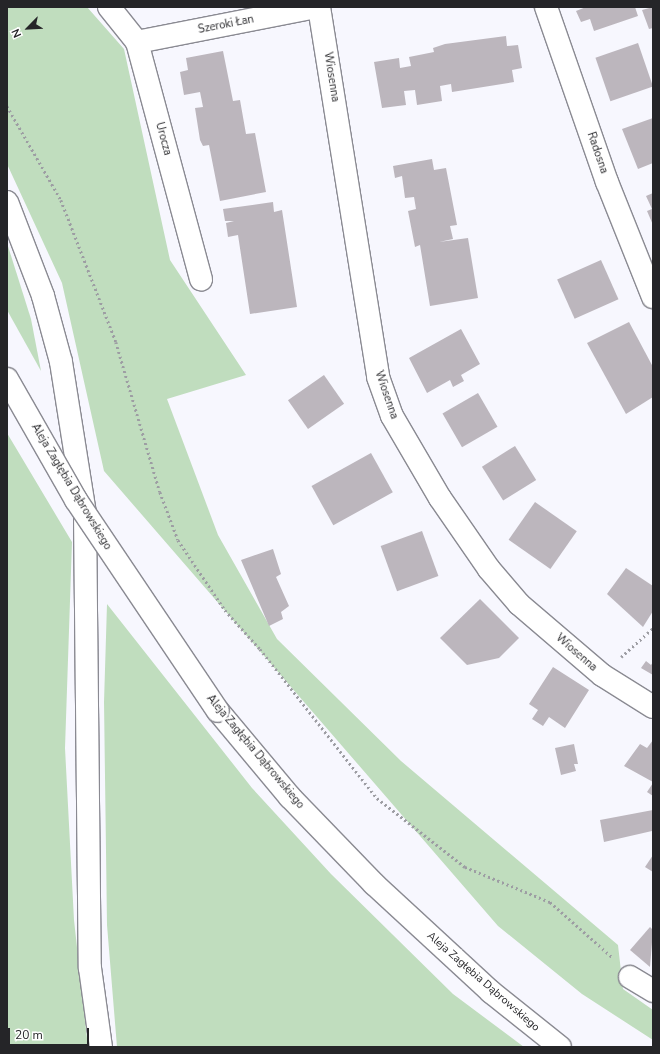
<!DOCTYPE html>
<meta charset="utf-8">
<style>
body{margin:0}
#map{position:relative;width:660px;height:1054px;overflow:hidden;background:#f7f7fe;font-family:"Nunito Sans",sans-serif}
div>[style]{position:absolute}
.green>*{inset:0;background:#c0ddbe}
.building>*{inset:0;background:#bcb6bd;transform-origin:0 0}
.path>*{height:2.5px;margin-top:-1.25px;transform-origin:0;background:repeating-linear-gradient(90deg,#9d9da3 0 2px,transparent 0 5px)}
.roads{filter:drop-shadow(1px 0 #8a8a92) drop-shadow(-1px 0 #8a8a92) drop-shadow(0 1px #8a8a92) drop-shadow(0 -1px #8a8a92)}
.minor>*{height:22px;margin:-11px;padding:0 11px;transform-origin:11px;border-radius:11px;background:#fff}
.primary>*{height:22px;margin:-11px;padding:0 11px;transform-origin:11px;border-radius:11px;background:#fff}
.bridges{filter:drop-shadow(1px 0 #8a8a92) drop-shadow(-1px 0 #8a8a92) drop-shadow(0 1px #8a8a92) drop-shadow(0 -1px #8a8a92)}
.primary-bridge>*{height:22px;margin:-11px;padding:0 11px;transform-origin:11px;border-radius:11px;background:#fff}
span{translate:-50% -50%;white-space:nowrap;text-align:center;line-height:1.15;-webkit-text-stroke:4px #fff;paint-order:stroke}
.street-label{font-size:11px;color:#252528}
.frame{position:absolute;inset:0;border:8px solid #252528;pointer-events:none}
.north{position:absolute;left:8px;top:8px;width:40px;height:40px;-webkit-text-stroke:3px #fff;paint-order:stroke;rotate:246deg;font-size:11px;font-weight:700;line-height:16px;text-align:center;color:#252528}
.north::after{content:'';display:block;margin:auto;width:14px;height:18px;background:#252528;clip-path:polygon(50% 0,100% 100%,50% 72%,0 100%)}
.scale{position:absolute;left:8px;top:1028px;width:81px;height:18px;box-sizing:border-box;border:2px solid #252528;border-top:0;padding-left:5px;font-size:12px;line-height:14px;white-space:nowrap;color:#252528;-webkit-text-stroke:3px #fff;paint-order:stroke}
</style>
<div id="map">
<div class="green">
<i style="clip-path:polygon(7px 7px,87px 7px,124px 49px,170px 260px,246px 375px,167px 399px,218px 535px,277px 639px,401px 761px,618px 945px,623px 989px,653px 1010px,653px 1040px,582px 994px,498px 926px,104px 471px,62px 283px,7px 164px)"></i>
<i style="clip-path:polygon(7px 243px,31px 319px,41px 371px,7px 310px)"></i>
<i style="clip-path:polygon(7px 433px,72px 542px,65px 748px,74px 920px,88px 1047px,7px 1047px)"></i>
<i style="clip-path:polygon(107px 604px,252px 788px,331px 874px,453px 994px,524px 1047px,117px 1047px,107px 925px,104px 702px)"></i>
</div>
<div class="building">
<i style="clip-path:polygon(586px 7px,635px 7px,638px 16px,594px 31px,590px 19px,581px 22px,576px 11px)"></i>
<i style="clip-path:polygon(653px 7px,653px 28px,649px 29px,642px 10px)"></i>
<i style="clip-path:polygon(506px 36px,507px 46px,518px 45px,522px 68px,512px 70px,514px 82px,452px 92px,451px 84px,440px 86px,442px 101px,417px 105px,415px 90px,404px 91px,406px 105px,382px 108px,374px 62px,399px 58px,400px 68px,411px 66px,409px 57px,434px 52px,433px 48px,445px 44px)"></i>
<i style="left:638px;top:43px;width:46px;height:45px;rotate:71deg"></i>
<i style="clip-path:polygon(223px 51px,233px 101px,240px 100px,246px 134px,255px 133px,266px 192px,220px 201px,209px 145px,203px 146px,200px 140px,195px 108px,203px 107px,200px 92px,184px 95px,180px 72px,188px 70px,186px 58px)"></i>
<i style="clip-path:polygon(653px 118px,653px 163px,638px 169px,622px 129px)"></i>
<i style="clip-path:polygon(432px 159px,434px 170px,446px 168px,457px 225px,450px 226px,453px 239px,439px 242px,468px 238px,478px 298px,430px 306px,420px 245px,415px 247px,408px 211px,416px 209px,414px 197px,405px 198px,402px 176px,395px 178px,393px 166px)"></i>
<i style="clip-path:polygon(653px 193px,653px 225px,647px 211px,652px 209px,646px 196px)"></i>
<i style="clip-path:polygon(273px 202px,274px 212px,282px 210px,297px 307px,250px 314px,238px 235px,228px 237px,226px 223px,234px 221px,225px 221px,223px 209px)"></i>
<i style="left:601px;top:260px;width:43px;height:48px;rotate:66deg"></i>
<i style="clip-path:polygon(629px 322px,653px 367px,653px 397px,626px 414px,587px 343px)"></i>
<i style="clip-path:polygon(461px 329px,480px 364px,461px 375px,464px 381px,453px 387px,450px 380px,427px 393px,409px 358px)"></i>
<i style="left:324px;top:375px;width:35px;height:44px;rotate:55deg"></i>
<i style="left:478px;top:393px;width:39px;height:41px;rotate:60deg"></i>
<i style="left:515px;top:446px;width:40px;height:39px;rotate:58deg"></i>
<i style="left:371px;top:453px;width:45px;height:68px;rotate:61deg"></i>
<i style="left:535px;top:502px;width:51px;height:46px;rotate:35deg"></i>
<i style="left:422px;top:531px;width:48px;height:44px;rotate:70deg"></i>
<i style="clip-path:polygon(273px 549px,281px 574px,276px 577px,289px 606px,281px 612px,283px 619px,269px 626px,241px 560px)"></i>
<i style="clip-path:polygon(626px 568px,653px 586px,653px 611px,643px 627px,607px 594px)"></i>
<i style="clip-path:polygon(480px 599px,519px 638px,499px 658px,467px 665px,440px 638px)"></i>
<i style="clip-path:polygon(646px 661px,651px 665px,653px 662px,653px 675px,641px 668px)"></i>
<i style="clip-path:polygon(553px 667px,589px 690px,565px 728px,549px 717px,543px 726px,532px 719px,538px 710px,529px 704px)"></i>
<i style="clip-path:polygon(653px 740px,653px 782px,624px 766px,640px 744px,647px 748px)"></i>
<i style="clip-path:polygon(574px 744px,578px 764px,574px 764px,576px 771px,561px 775px,555px 748px)"></i>
<i style="clip-path:polygon(653px 783px,653px 796px,647px 792px)"></i>
<i style="clip-path:polygon(653px 810px,652px 831px,604px 842px,600px 820px)"></i>
<i style="clip-path:polygon(653px 855px,653px 872px,645px 867px)"></i>
<i style="clip-path:polygon(650px 927px,653px 930px,650px 967px,630px 950px)"></i>
</div>
<div class="path">
<i style="left:7px;top:106px;width:108px;rotate:60.1deg"></i>
<i style="left:61px;top:200px;width:152px;rotate:68.8deg"></i>
<i style="left:116px;top:342px;width:156px;rotate:73.7deg"></i>
<i style="left:160px;top:492px;width:51px;rotate:69.4deg"></i>
<i style="left:178px;top:540px;width:84px;rotate:56.1deg"></i>
<i style="left:225px;top:610px;width:52px;rotate:48.1deg"></i>
<i style="left:260px;top:649px;width:189px;rotate:51.9deg"></i>
<i style="left:377px;top:798px;width:112px;rotate:38.1deg"></i>
<i style="left:465px;top:867px;width:92px;rotate:22.4deg"></i>
<i style="left:550px;top:902px;width:84px;rotate:41.6deg"></i>
<i style="left:621px;top:657px;width:43px;rotate:-42.2deg"></i>
</div>
<div class="roads">
<div class="minor">
<i style="left:109px;top:7px;width:45px;rotate:51.3deg"></i>
<i style="left:137px;top:42px;width:246px;rotate:74.9deg"></i>
<i style="left:319px;top:7px;width:375px;rotate:80.9deg"></i>
<i style="left:378px;top:377px;width:41px;rotate:70.3deg"></i>
<i style="left:392px;top:416px;width:95px;rotate:59.7deg"></i>
<i style="left:440px;top:498px;width:86px;rotate:55.4deg"></i>
<i style="left:489px;top:569px;width:46px;rotate:49.4deg"></i>
<i style="left:519px;top:604px;width:109px;rotate:40.5deg"></i>
<i style="left:602px;top:675px;width:60px;rotate:32.1deg"></i>
<i style="left:546px;top:7px;width:185px;rotate:70.8deg"></i>
<i style="left:607px;top:182px;width:124px;rotate:68.2deg"></i>
<i style="left:137px;top:42px;width:182px;rotate:-11.1deg"></i>
<i style="left:630px;top:977px;width:27px;rotate:31deg"></i>
</div>
<div class="primary">
<i style="left:7px;top:202px;width:101px;rotate:69deg"></i>
<i style="left:43px;top:296px;width:68px;rotate:74.7deg"></i>
<i style="left:61px;top:362px;width:154px;rotate:81deg"></i>
<i style="left:85px;top:514px;width:454px;rotate:89.4deg"></i>
<i style="left:90px;top:968px;width:80px;rotate:82.1deg"></i>
<i style="left:218px;top:711px;width:112px;rotate:50.1deg"></i>
<i style="left:290px;top:797px;width:121px;rotate:46deg"></i>
<i style="left:374px;top:884px;width:159px;rotate:42.7deg"></i>
<i style="left:491px;top:992px;width:88px;rotate:38.6deg"></i>
</div>
</div>
<div class="bridges">
<div class="primary-bridge">
<i style="left:7px;top:379px;width:139px;rotate:60.3deg"></i>
<i style="left:76px;top:500px;width:254px;rotate:56.1deg"></i>
</div>
</div>
<div class="street-label">
<span style="left:226px;top:25px;rotate:-11deg">Szeroki Łan</span>
<span style="left:331px;top:77px;rotate:81deg">Wiosenna</span>
<span style="left:163px;top:139px;rotate:75deg">Urocza</span>
<span style="left:597px;top:153px;rotate:71deg">Radosna</span>
<span style="left:386px;top:395px;rotate:71deg">Wiosenna</span>
<span style="left:71px;top:487px;rotate:59deg">Aleja Zagłębia Dąbrowskiego</span>
<span style="left:576px;top:653px;rotate:41deg">Wiosenna</span>
<span style="left:255px;top:752px;rotate:50deg">Aleja Zagłębia Dąbrowskiego</span>
<span style="left:483px;top:982px;rotate:41deg">Aleja Zagłębia Dąbrowskiego</span>
</div>
<div class="frame"></div>
<div class="north">N</div>
<div class="scale">20 m</div>
</div>
